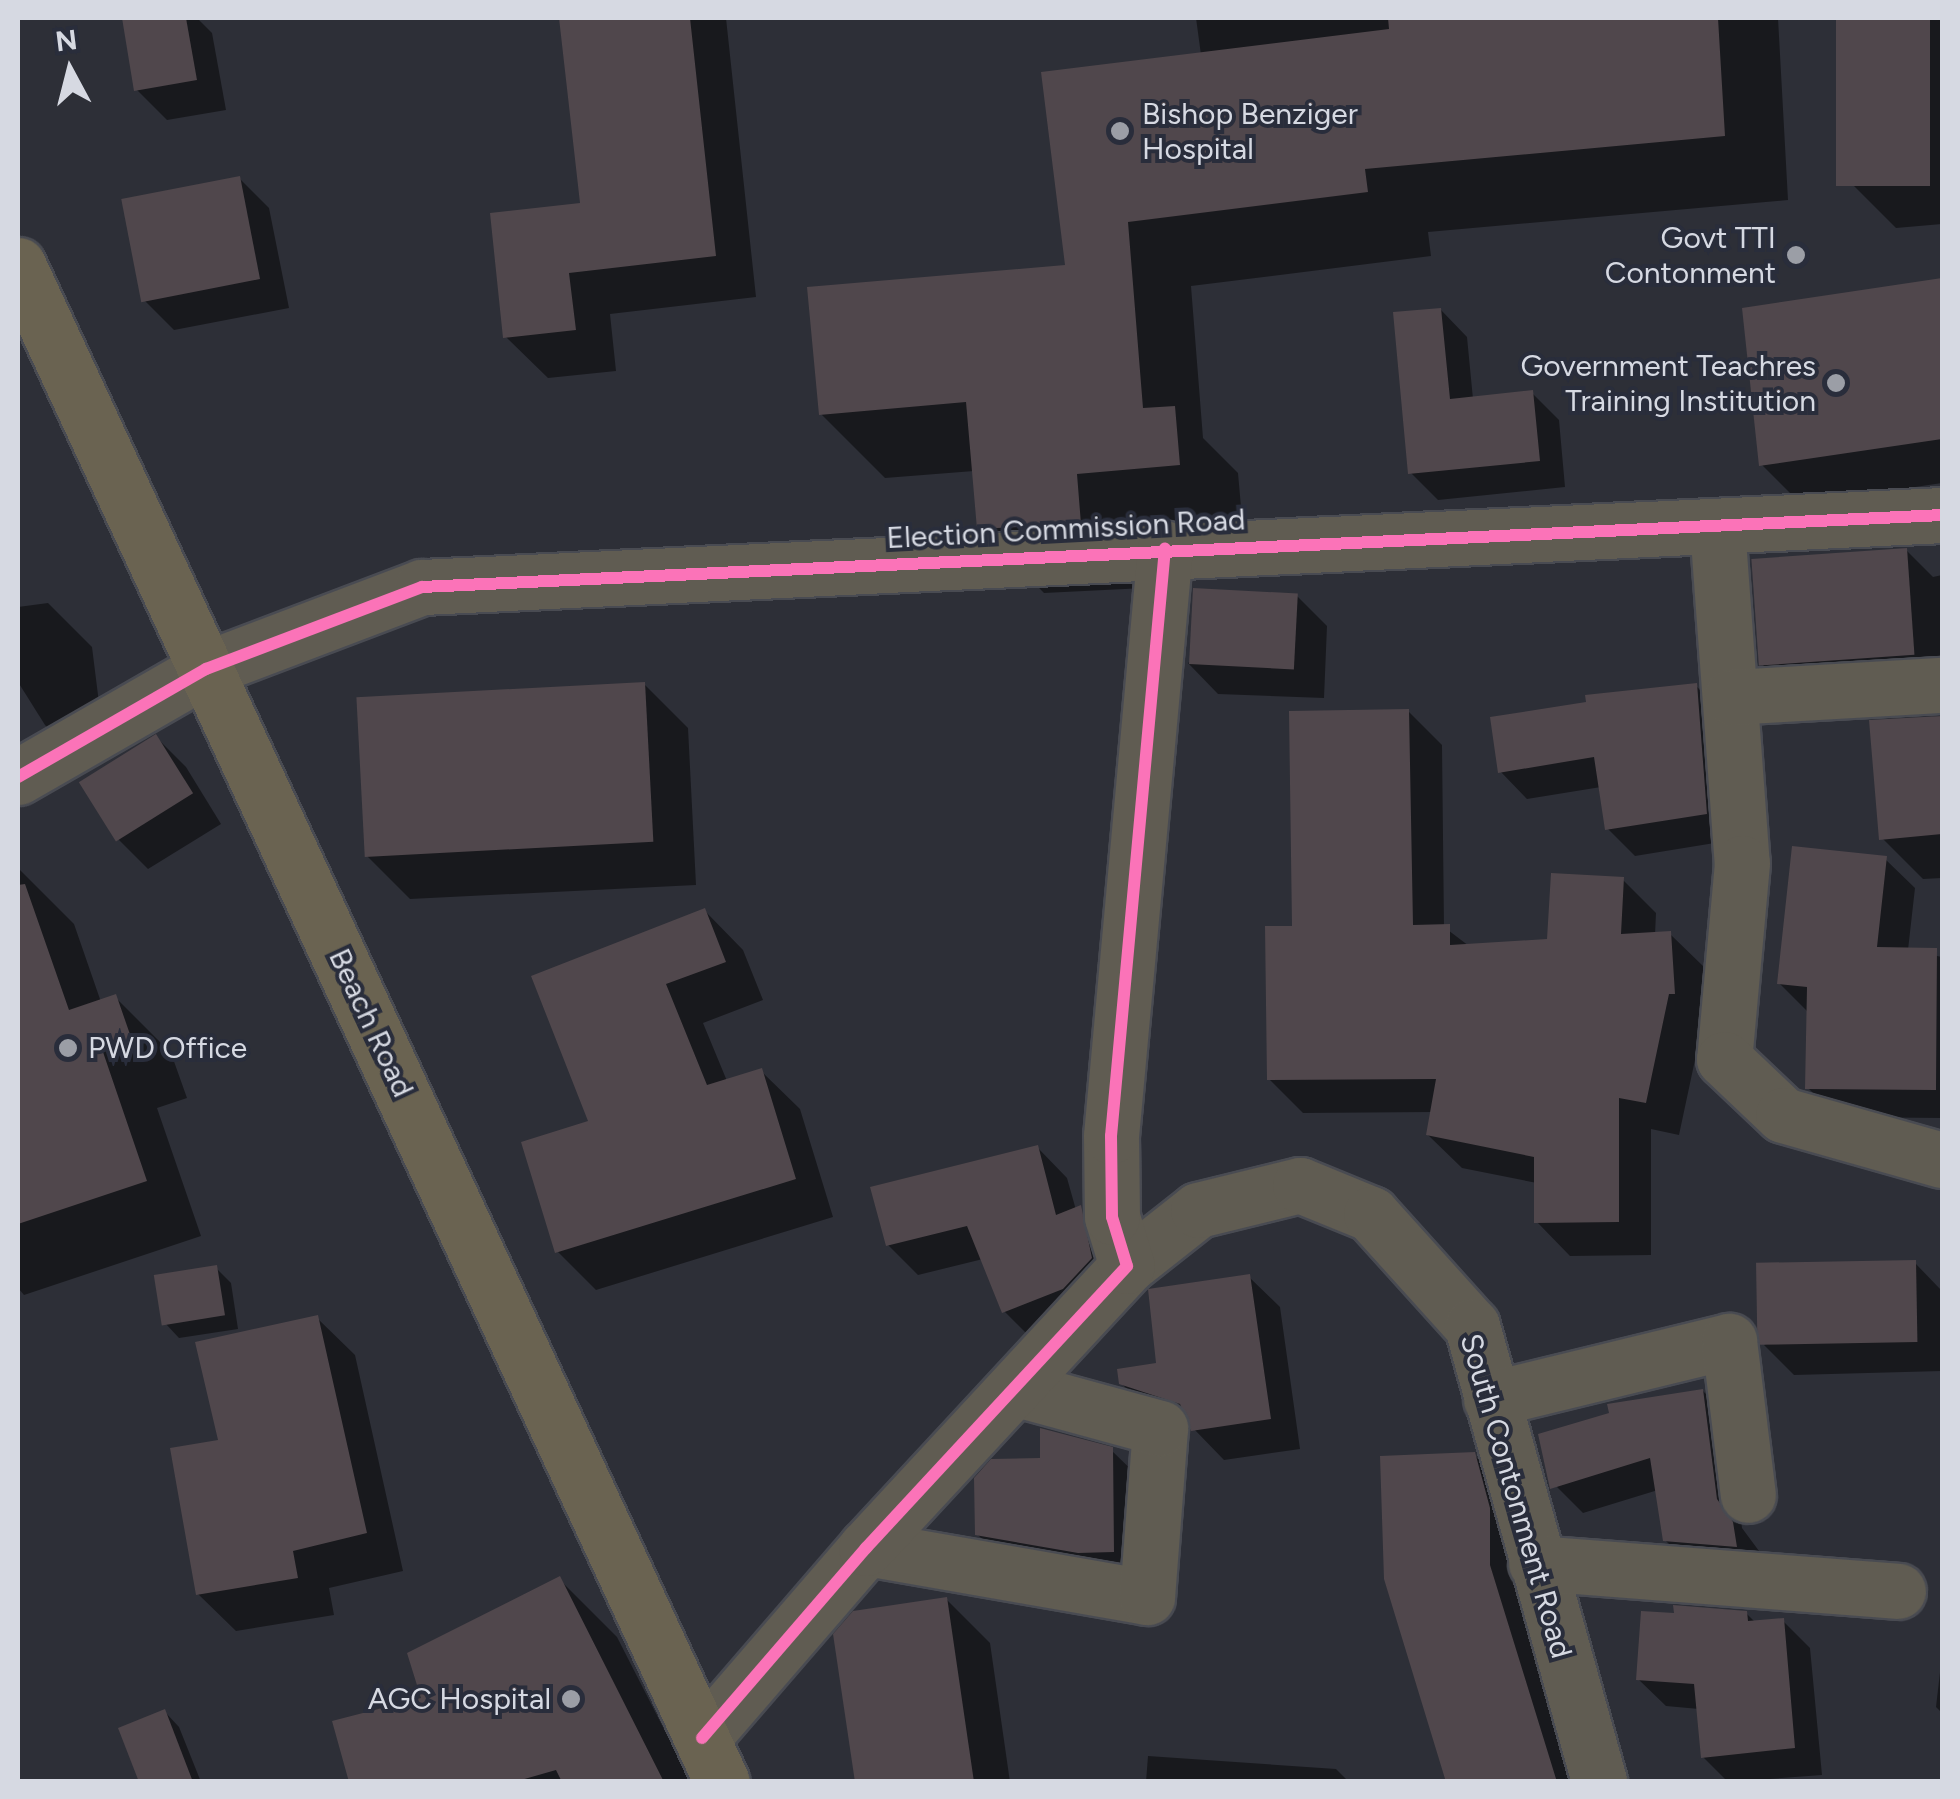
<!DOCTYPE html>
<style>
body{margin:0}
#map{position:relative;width:1960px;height:1799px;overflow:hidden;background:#2d2f37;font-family:Figtree,sans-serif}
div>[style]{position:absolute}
.shadow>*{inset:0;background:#0007}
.building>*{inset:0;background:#50474c;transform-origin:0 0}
.roads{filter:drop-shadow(2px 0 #494b52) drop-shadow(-2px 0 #494b52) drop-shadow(0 2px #494b52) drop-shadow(0 -2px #494b52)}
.minor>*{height:55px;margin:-27.5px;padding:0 27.5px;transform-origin:27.5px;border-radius:27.5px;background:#605c52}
.major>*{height:55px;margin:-27.5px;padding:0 27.5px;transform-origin:27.5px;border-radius:27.5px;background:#6a6351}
.cycleway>*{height:12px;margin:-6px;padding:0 6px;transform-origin:6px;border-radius:6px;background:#fb73b8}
.dots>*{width:28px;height:28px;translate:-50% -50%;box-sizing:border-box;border:5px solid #292d3b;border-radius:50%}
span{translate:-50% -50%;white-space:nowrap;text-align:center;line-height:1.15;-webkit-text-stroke:8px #292d3b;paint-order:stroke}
.poi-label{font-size:30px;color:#d6d9e2}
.left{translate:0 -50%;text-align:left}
.right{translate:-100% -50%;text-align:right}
.street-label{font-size:30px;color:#d6d9e2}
.frame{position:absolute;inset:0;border:20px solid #d6d9e2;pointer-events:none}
.north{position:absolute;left:20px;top:20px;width:100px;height:100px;-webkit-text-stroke:8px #292d3b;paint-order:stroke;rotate:353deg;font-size:28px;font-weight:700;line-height:40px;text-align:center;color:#d6d9e2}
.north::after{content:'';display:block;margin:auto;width:35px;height:45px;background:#d6d9e2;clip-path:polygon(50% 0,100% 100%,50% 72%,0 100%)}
</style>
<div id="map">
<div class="shadow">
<i style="clip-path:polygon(124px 18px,197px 18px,212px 33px,226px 110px,167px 120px,137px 90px)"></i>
<i style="clip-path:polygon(562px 18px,726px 18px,756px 297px,610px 314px,616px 371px,548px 378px,506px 337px,583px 206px)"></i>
<i style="clip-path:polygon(1196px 18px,1778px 18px,1788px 200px,1428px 232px,1431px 256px,1191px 286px,1203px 438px,1238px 473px,1243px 529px,1145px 588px,1044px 593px,980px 528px,974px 471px,885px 478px,821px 414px,1067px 267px,1201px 55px)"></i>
<i style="clip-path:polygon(1838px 18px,1942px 18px,1942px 224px,1896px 228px,1852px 184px)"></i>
<i style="clip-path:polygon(239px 178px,269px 208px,289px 308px,174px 330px,144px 300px)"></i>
<i style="clip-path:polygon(1942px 281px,1942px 483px,1801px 504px,1762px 465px,1745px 310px)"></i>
<i style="clip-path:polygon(1441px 310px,1467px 337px,1473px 399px,1532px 393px,1559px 420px,1565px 487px,1438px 500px,1411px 473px)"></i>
<i style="clip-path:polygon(1906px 550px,1933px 577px,1942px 575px,1942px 696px,1802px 704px,1761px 663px)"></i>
<i style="clip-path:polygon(1297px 596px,1327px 626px,1324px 698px,1218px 694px,1188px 663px)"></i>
<i style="clip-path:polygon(48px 603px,92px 647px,106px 759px,89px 769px,45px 725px,18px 682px,18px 607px)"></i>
<i style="clip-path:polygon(644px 684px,688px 728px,696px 885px,410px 899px,366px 855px)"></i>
<i style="clip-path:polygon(1696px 686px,1724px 713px,1733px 840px,1635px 856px,1608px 829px,1601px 787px,1527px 799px,1500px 771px,1589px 704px,1588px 697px)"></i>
<i style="clip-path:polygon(1408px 711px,1442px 745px,1444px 927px,1469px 946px,1549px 941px,1623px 880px,1656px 913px,1655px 935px,1670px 934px,1704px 967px,1707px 1027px,1702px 1027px,1679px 1135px,1651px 1129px,1651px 1255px,1570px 1256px,1537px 1222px,1537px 1183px,1462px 1168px,1428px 1135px,1433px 1112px,1303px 1113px,1269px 1079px,1295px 929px)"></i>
<i style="clip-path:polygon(1942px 716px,1942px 878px,1923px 879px,1882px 838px,1871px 723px)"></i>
<i style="clip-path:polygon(156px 737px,186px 767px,221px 824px,148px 869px,118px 839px)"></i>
<i style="clip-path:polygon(1885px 859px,1915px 888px,1908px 950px,1942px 957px,1942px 1118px,1837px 1117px,1808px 1088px,1809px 1013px,1779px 983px)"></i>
<i style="clip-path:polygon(18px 868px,74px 924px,101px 1002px,115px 997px,171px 1053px,187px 1098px,157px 1108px,201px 1236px,24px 1295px,18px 1288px)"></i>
<i style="clip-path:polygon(705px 911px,743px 950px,763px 1000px,703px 1023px,727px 1081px,761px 1071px,800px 1109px,833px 1217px,596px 1290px,557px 1251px,591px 1123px)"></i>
<i style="clip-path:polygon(1037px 1147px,1067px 1178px,1076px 1210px,1110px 1238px,1121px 1289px,1034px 1341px,1004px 1311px,983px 1259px,918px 1275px,888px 1245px)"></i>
<i style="clip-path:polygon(1915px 1263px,1942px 1291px,1942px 1371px,1794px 1375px,1764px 1345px)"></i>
<i style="clip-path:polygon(216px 1268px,231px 1283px,238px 1329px,179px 1338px,165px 1323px)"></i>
<i style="clip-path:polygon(1249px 1277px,1280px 1307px,1300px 1449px,1224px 1460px,1192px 1427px,1152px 1414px,1121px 1383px,1159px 1365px)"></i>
<i style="clip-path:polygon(317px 1318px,355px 1355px,403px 1571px,329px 1588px,334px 1615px,236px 1631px,198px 1594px,221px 1442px)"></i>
<i style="clip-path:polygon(1703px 1391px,1729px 1418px,1742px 1528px,1759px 1551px,1762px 1572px,1692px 1567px,1665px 1540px,1658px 1490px,1583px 1513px,1557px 1487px,1611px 1415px)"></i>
<i style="clip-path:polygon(1111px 1450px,1142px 1480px,1143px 1582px,1007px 1564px,977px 1534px,1043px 1460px)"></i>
<i style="clip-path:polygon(1474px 1455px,1526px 1507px,1592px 1782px,1449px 1782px)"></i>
<i style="clip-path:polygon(559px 1579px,617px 1637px,691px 1782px,351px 1782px,424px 1700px)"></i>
<i style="clip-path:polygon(946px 1599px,990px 1643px,1010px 1782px,857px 1782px)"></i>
<i style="clip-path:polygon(1746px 1613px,1756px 1623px,1783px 1621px,1810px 1648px,1822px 1775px,1728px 1782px,1703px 1757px,1699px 1709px,1666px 1706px,1638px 1679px)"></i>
<i style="clip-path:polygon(1942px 1655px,1942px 1713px,1936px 1707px)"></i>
<i style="clip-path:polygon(165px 1712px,179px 1727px,201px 1782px,142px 1782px)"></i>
<i style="clip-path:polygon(1148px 1756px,1336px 1769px,1349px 1782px,1146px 1782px)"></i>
</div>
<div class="building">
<i style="clip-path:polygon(122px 18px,186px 18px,197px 80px,134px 91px)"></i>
<i style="clip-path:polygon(559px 18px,690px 18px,716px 256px,569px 273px,576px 330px,503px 338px,490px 213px,580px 203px)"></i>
<i style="clip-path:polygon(1388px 18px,1718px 18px,1725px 136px,1365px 169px,1368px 192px,1128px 222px,1143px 408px,1175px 406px,1180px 465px,1077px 474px,1081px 524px,977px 529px,966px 402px,819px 415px,807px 287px,1065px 265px,1041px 72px,1389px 29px)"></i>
<i style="left:1836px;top:18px;width:94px;height:168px"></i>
<i style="left:240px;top:176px;width:105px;height:121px;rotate:79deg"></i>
<i style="clip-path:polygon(1942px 278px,1942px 439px,1759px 466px,1742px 308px)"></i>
<i style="clip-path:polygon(1441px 308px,1450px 399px,1533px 390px,1540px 461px,1408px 474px,1393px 312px)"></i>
<i style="left:1907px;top:548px;width:107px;height:156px;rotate:86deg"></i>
<i style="left:1193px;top:588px;width:105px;height:76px;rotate:3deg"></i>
<i style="left:645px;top:682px;width:160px;height:289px;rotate:87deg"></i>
<i style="clip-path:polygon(1697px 683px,1707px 814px,1605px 830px,1594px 757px,1498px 773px,1490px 717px,1586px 702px,1585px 695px)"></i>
<i style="clip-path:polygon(1409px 709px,1413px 925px,1450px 924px,1450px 945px,1547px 939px,1551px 873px,1624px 877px,1621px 934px,1671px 931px,1675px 994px,1669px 994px,1646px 1103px,1619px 1098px,1619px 1222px,1534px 1223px,1534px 1157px,1426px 1135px,1436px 1079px,1267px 1080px,1265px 926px,1292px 926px,1289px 711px)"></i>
<i style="clip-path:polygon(1942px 716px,1942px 834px,1879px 840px,1869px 720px)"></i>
<i style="left:156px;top:734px;width:70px;height:91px;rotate:58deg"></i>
<i style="clip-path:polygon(1792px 846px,1887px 856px,1877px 947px,1937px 948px,1936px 1090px,1805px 1089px,1807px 987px,1777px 984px)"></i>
<i style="clip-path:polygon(25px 884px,69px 1010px,116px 994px,133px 1043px,103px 1052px,147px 1181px,18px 1224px,18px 885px)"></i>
<i style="clip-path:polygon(705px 908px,726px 962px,666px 984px,707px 1085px,762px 1068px,796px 1179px,555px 1253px,521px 1142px,588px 1121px,531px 976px)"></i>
<i style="clip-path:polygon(1038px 1145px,1056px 1215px,1081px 1205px,1092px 1258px,1063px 1289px,1002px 1313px,967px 1226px,886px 1246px,870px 1187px)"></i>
<i style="left:1916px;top:1260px;width:82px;height:160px;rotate:89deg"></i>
<i style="left:217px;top:1265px;width:51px;height:64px;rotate:81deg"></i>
<i style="clip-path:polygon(1250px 1274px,1271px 1419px,1191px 1431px,1180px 1404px,1119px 1384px,1117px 1369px,1156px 1363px,1148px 1289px)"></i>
<i style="clip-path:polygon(318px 1315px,367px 1533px,293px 1551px,298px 1578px,196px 1595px,170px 1448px,218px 1440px,195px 1342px)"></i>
<i style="clip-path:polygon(1703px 1389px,1717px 1499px,1733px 1522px,1737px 1547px,1663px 1541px,1650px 1458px,1550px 1489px,1538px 1434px,1609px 1413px,1607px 1404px)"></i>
<i style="clip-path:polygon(1040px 1428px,1113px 1447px,1114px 1552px,1078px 1553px,975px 1535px,974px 1478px,991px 1459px,1040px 1458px)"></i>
<i style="clip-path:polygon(1475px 1452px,1490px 1508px,1490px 1565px,1557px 1782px,1446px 1782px,1384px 1579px,1380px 1456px)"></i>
<i style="clip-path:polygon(560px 1576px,664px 1782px,562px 1782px,556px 1770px,514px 1782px,349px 1782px,332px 1721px,421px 1698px,407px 1653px)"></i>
<i style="clip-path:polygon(947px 1597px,974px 1782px,855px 1782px,833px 1634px,853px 1611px)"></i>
<i style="clip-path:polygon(1673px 1605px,1747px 1611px,1748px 1621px,1784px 1618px,1795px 1748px,1701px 1758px,1694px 1684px,1636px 1680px,1641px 1611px,1674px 1613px)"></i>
<i style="clip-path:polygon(165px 1709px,193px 1782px,139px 1782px,118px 1728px)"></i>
</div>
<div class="roads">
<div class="minor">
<i style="left:1717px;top:526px;width:338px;rotate:85.8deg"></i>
<i style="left:1742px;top:863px;width:197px;rotate:95.2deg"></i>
<i style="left:1724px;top:1059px;width:81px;rotate:43.5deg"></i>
<i style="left:1783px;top:1115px;width:165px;rotate:15.8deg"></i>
<i style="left:1731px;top:697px;width:211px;rotate:-3.3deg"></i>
<i style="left:18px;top:777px;width:217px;rotate:-29.9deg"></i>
<i style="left:206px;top:669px;width:231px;rotate:-20.8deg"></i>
<i style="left:422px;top:587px;width:1522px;rotate:-2.71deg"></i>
<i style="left:1127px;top:1266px;width:90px;rotate:-38.3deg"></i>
<i style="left:1198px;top:1210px;width:105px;rotate:-13.8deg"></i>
<i style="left:1300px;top:1185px;width:77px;rotate:22.2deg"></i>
<i style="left:1371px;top:1214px;width:151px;rotate:48deg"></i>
<i style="left:1472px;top:1326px;width:473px;rotate:74.4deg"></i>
<i style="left:1491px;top:1399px;width:245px;rotate:-13.7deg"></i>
<i style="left:1729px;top:1341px;width:155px;rotate:83deg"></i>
<i style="left:866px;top:1548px;width:285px;rotate:9.9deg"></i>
<i style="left:1147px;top:1597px;width:169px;rotate:-85.6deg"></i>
<i style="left:1160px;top:1428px;width:148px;rotate:-164.7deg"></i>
<i style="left:1536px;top:1563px;width:363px;rotate:4.4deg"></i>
<i style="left:702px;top:1738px;width:251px;rotate:-49.2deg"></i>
<i style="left:866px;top:1548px;width:384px;rotate:-47.2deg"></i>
<i style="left:1127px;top:1266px;width:51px;rotate:-107deg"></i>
<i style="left:1112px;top:1217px;width:81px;rotate:-90.7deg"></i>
<i style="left:1111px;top:1136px;width:590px;rotate:-84.75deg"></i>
</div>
<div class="major">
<i style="left:18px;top:265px;width:1672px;rotate:65.11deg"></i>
</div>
</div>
<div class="cycleway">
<i style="left:18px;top:777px;width:217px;rotate:-29.9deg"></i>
<i style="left:206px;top:669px;width:231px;rotate:-20.8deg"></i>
<i style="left:422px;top:587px;width:1522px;rotate:-2.71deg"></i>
<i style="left:702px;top:1738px;width:251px;rotate:-49.2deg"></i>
<i style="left:866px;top:1548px;width:384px;rotate:-47.2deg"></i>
<i style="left:1127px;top:1266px;width:51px;rotate:-107deg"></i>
<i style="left:1112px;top:1217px;width:81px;rotate:-90.7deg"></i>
<i style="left:1111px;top:1136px;width:590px;rotate:-84.75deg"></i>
</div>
<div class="dots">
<i style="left:1120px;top:131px;background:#9b9ea6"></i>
<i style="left:1796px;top:255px;background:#9b9ea6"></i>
<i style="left:1836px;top:383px;background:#9b9ea6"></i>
<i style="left:68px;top:1048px;background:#9b9ea6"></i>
<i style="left:571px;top:1699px;background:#9b9ea6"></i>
</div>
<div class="poi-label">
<span class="left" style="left:1142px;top:131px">Bishop Benziger<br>Hospital</span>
<span class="right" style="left:1776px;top:255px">Govt TTI<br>Contonment</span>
<span class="right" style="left:1816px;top:383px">Government Teachres<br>Training Institution</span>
<span class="left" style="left:88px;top:1048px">PWD Office</span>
<span class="right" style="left:551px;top:1699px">AGC Hospital</span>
</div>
<div class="street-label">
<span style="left:1066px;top:529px;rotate:-3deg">Election Commission Road</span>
<span style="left:371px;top:1023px;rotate:65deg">Beach Road</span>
<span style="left:1516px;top:1496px;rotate:74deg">South Contonment Road</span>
</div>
<div class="frame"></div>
<div class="north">N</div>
</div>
